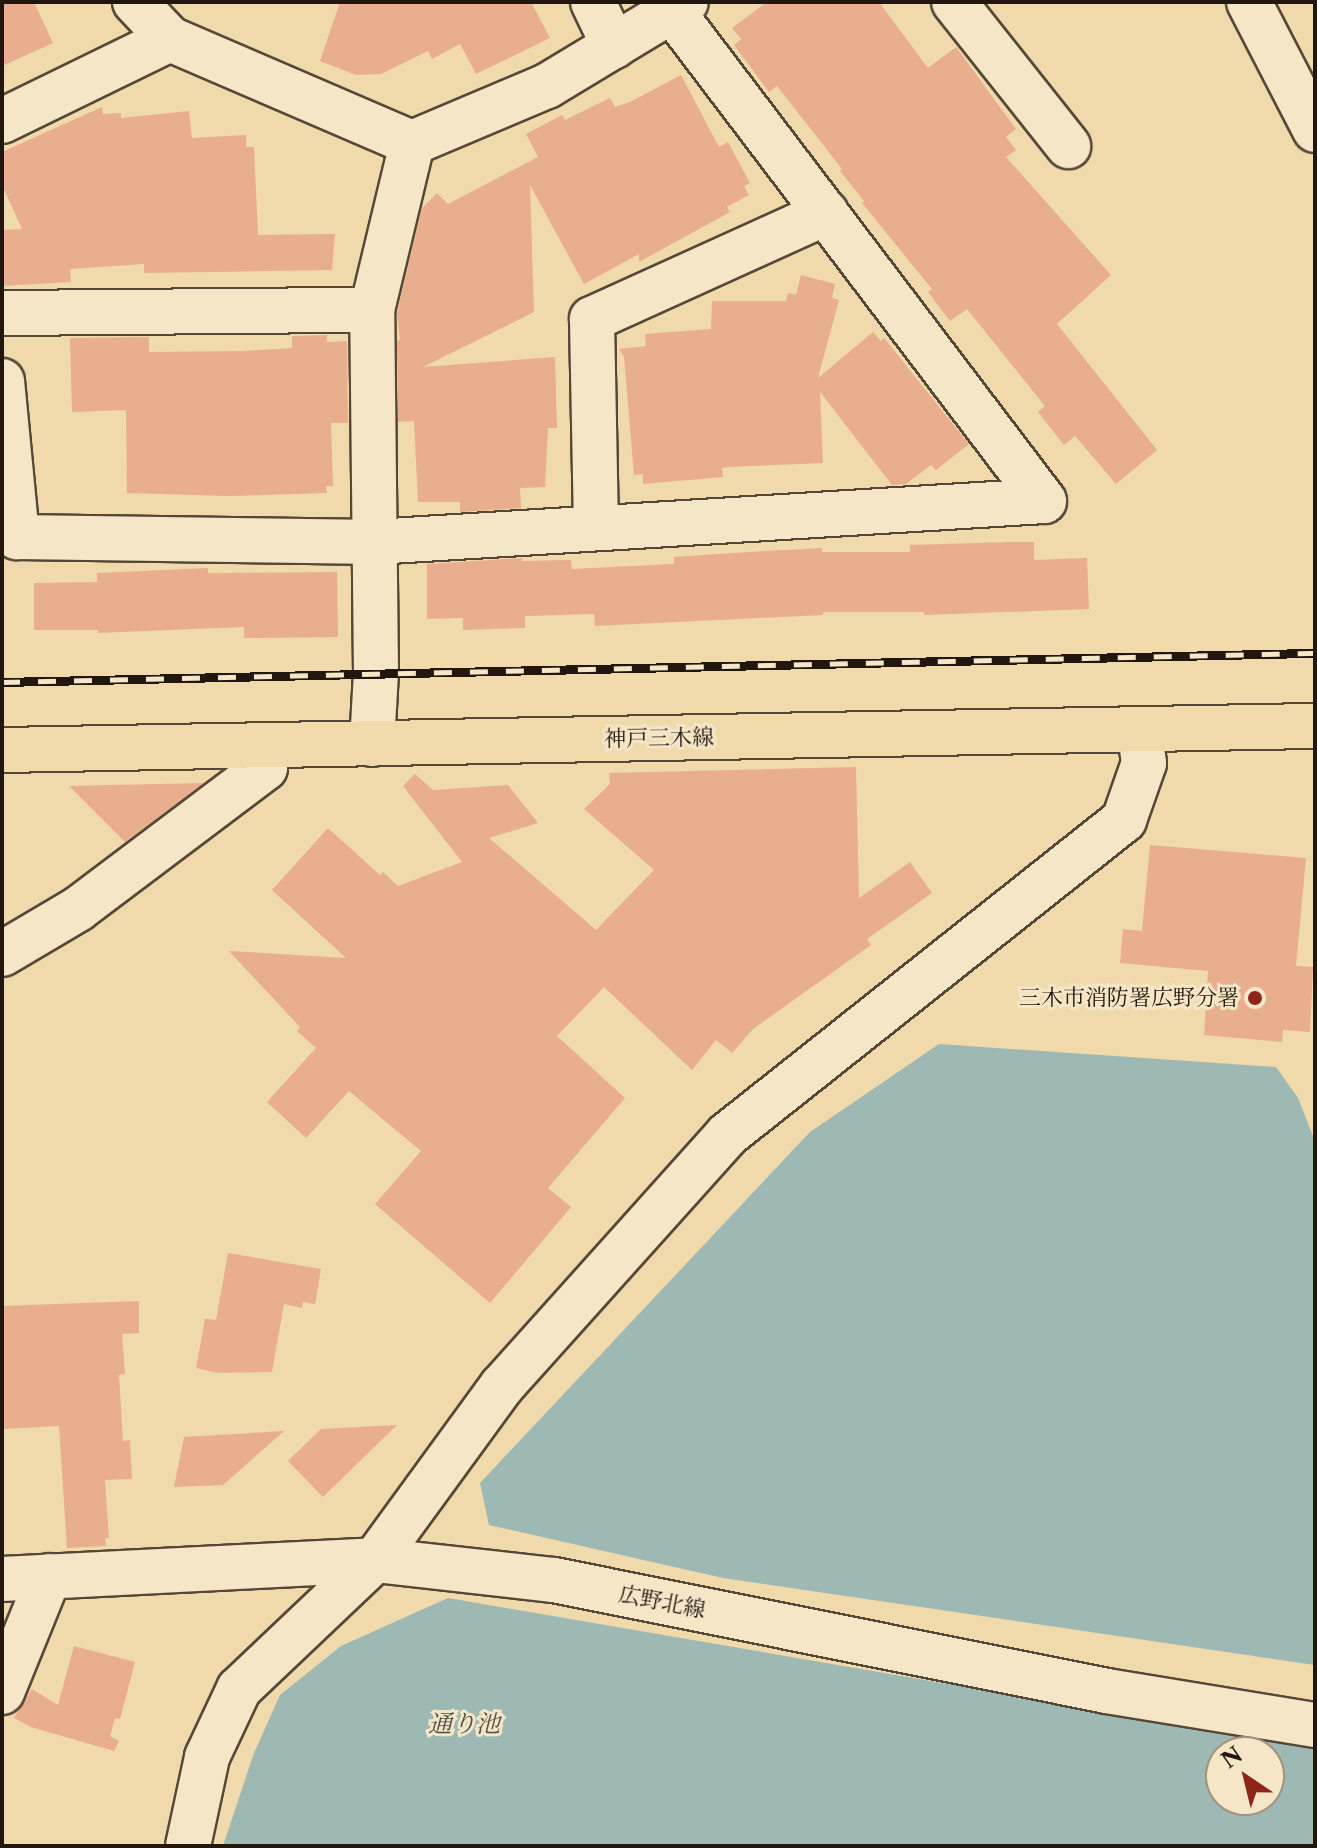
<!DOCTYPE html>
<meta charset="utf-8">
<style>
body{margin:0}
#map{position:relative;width:1317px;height:1848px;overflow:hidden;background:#f0d9ab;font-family:"Libre Caslon Text","Noto Serif JP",serif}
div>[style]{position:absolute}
.water>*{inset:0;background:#9eb8b3}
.building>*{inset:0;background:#e8ae8d}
.roads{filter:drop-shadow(2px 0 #564836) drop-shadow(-2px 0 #564836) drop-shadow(0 2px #564836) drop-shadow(0 -2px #564836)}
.street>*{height:44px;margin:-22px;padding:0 22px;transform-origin:22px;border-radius:22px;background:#f5e6c8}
.secondary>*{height:44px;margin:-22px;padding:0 22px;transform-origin:22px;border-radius:22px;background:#f5e6c8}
.primary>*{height:44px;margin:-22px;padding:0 22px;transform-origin:22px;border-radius:22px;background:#f0d9ab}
.rail>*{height:9px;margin-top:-4.5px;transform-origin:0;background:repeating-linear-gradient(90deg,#f5e6c8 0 18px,#22170f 0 36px);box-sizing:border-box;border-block:2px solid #22170f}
.dots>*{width:22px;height:22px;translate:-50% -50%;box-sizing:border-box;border:4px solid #f5e6c8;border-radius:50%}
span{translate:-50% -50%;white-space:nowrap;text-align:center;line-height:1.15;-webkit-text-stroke:6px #f5e6c8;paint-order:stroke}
.street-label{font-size:22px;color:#22170f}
.poi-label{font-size:22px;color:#22170f}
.right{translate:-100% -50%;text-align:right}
.water-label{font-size:24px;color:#4d4f48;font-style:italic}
.frame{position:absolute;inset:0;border:4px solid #22170f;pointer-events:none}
.north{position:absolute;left:1205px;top:1736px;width:80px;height:80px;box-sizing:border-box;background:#f5e6c8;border:2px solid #a1937e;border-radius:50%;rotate:325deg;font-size:22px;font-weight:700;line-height:32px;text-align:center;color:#22170f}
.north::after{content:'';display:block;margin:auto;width:28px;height:36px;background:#8f2418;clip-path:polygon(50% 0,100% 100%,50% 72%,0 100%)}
</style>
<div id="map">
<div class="water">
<i style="clip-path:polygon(939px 1044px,1276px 1067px,1298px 1098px,1315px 1141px,1315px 1665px,723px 1578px,489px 1525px,480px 1483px,810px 1132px)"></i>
<i style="clip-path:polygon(evenodd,448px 1598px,1315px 1747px,1315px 1846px,223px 1846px,254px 1753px,280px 1695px,341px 1646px,448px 1598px,1221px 1752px,1269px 1752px,1269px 1800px,1221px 1800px,1221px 1752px)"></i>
</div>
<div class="building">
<i style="clip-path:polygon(2px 2px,34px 2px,53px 43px,2px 66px)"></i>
<i style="clip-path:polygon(340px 2px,531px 2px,550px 38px,476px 74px,460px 44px,432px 59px,428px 51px,381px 74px,356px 75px,320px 61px)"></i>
<i style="clip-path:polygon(767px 2px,879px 2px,928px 68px,956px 47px,1016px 129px,1006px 137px,1016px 150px,1006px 157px,1111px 275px,1057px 324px,1157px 450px,1116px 484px,1075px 436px,1064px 445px,1038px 412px,1045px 406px,967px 309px,950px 321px,928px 292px,932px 289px,862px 203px,864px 201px,840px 171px,842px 169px,777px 86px,769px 92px,734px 45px,741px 39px,732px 28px)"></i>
<i style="clip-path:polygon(681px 75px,719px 147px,728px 142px,750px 183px,744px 186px,749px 195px,727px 207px,730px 212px,639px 262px,639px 254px,584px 284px,530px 185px,534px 312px,423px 367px,555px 357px,557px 428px,548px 428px,545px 487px,520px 488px,521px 508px,460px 512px,460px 502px,418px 502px,414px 421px,398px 422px,397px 341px,400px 340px,397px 313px,422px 208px,437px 193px,448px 204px,538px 157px,526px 134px,562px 115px,565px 120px,610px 98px,615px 107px,630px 102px)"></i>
<i style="clip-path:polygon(102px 107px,103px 114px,121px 113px,121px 118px,189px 111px,192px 138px,246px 135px,246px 147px,254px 147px,258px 235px,335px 234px,332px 270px,144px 273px,144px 264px,70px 269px,71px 282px,2px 286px,2px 230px,22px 229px,2px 185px,2px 152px)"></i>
<i style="clip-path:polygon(801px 275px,835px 284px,832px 298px,839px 300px,818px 378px,873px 332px,881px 341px,884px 338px,969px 444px,936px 470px,931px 465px,906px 484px,892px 485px,820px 392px,823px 463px,730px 467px,722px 468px,723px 477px,643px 484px,643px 474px,634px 475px,624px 357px,619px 349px,646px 346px,645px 334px,711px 329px,712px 301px,786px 301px,788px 293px,796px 295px)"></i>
<i style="clip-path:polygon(327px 335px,327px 342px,347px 341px,348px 423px,331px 423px,333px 486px,326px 486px,327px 493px,228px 496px,127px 493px,126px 410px,72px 412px,70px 338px,149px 337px,149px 352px,242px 351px,292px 348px,292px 336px)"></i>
<i style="clip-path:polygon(1010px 542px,1034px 542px,1034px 560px,1087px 558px,1089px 609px,924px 615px,924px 612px,823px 612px,823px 615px,595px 626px,594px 614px,525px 616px,525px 628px,463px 630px,463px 618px,427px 619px,427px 564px,522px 558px,522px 561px,571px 560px,572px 569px,674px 564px,674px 557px,765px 551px,822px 548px,822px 552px,910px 552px,910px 545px)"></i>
<i style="clip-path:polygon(208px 568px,208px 573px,337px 572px,338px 637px,244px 638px,244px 627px,98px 633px,98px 630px,34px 630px,34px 583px,97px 582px,97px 573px)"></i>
<i style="clip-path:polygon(856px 767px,859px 898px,910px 862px,932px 893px,867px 939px,871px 945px,753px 1029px,732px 1053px,716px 1040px,692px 1070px,604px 987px,557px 1036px,625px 1098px,548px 1188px,571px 1207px,490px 1303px,375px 1204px,421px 1151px,349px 1091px,306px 1138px,267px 1102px,316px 1048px,297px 1031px,300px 1027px,229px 951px,346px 958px,272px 890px,328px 828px,380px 875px,383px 872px,398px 886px,462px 862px,403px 786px,415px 774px,433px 790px,508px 785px,538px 823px,489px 838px,596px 930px,654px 870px,584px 809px,610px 784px,609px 773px)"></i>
<i style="clip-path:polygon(204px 783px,125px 842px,69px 786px)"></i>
<i style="clip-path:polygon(1150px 845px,1306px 858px,1296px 966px,1313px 967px,1310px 1032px,1283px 1030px,1282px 1042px,1204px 1035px,1208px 971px,1120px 963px,1123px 929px,1142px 931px)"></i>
<i style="clip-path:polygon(228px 1253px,321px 1269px,315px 1304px,303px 1302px,302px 1308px,284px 1304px,272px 1372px,218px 1373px,196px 1368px,205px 1319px,216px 1320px)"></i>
<i style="clip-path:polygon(139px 1301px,139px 1333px,122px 1334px,125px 1374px,119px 1375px,123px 1441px,130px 1440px,132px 1479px,105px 1480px,109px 1538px,105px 1538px,106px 1546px,67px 1548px,59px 1426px,2px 1429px,2px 1306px)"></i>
<i style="clip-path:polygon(397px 1425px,323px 1497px,288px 1461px,321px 1429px)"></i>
<i style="clip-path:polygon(284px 1431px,223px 1485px,174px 1487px,184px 1437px)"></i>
<i style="clip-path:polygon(74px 1646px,135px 1662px,120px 1719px,115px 1718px,110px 1736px,119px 1741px,114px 1751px,31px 1727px,14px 1718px,32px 1689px,58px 1705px)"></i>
</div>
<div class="roads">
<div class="street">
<i style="left:593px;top:2px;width:49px;rotate:64.5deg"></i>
<i style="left:954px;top:2px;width:184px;rotate:51.6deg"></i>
<i style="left:1249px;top:2px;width:144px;rotate:62.7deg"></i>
<i style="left:2px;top:121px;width:187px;rotate:-26deg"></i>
<i style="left:2px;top:313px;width:370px;rotate:-0.5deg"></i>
<i style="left:2px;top:381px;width:157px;rotate:84.5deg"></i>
<i style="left:17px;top:537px;width:357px;rotate:0.8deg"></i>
<i style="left:374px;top:542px;width:671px;rotate:-3.5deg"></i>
<i style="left:1044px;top:501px;width:615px;rotate:-127.21deg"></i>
<i style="left:596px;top:528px;width:209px;rotate:-91.1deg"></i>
<i style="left:592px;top:319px;width:257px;rotate:-24.4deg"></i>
<i style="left:372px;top:744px;width:71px;rotate:-86.8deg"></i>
<i style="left:376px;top:673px;width:363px;rotate:-90.6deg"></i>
<i style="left:372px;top:310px;width:172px;rotate:-76.5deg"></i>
<i style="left:2px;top:954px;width:88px;rotate:-30.6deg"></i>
<i style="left:78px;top:909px;width:234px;rotate:-37deg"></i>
<i style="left:265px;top:768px;width:23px;rotate:-90deg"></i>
<i style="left:2px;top:1579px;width:373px;rotate:-2.9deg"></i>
<i style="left:375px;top:1560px;width:180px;rotate:6.4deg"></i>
<i style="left:554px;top:1580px;width:564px;rotate:11.35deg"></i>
<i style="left:1107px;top:1691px;width:211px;rotate:9.3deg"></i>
<i style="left:2px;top:1692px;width:125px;rotate:-67.9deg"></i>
<i style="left:188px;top:1846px;width:91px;rotate:-77.9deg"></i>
<i style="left:207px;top:1757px;width:75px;rotate:-64.8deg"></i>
<i style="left:239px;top:1689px;width:187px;rotate:-43.5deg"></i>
<i style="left:375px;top:1560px;width:215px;rotate:-53.9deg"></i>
<i style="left:502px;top:1386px;width:337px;rotate:-48.1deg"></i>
<i style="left:727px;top:1135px;width:507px;rotate:-38.43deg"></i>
<i style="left:1124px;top:820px;width:60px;rotate:-70.7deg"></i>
<i style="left:1144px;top:763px;width:34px;rotate:-98deg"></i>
</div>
<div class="secondary">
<i style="left:135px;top:2px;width:51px;rotate:46.6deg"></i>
<i style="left:170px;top:39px;width:263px;rotate:23.3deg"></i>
<i style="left:412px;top:143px;width:147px;rotate:-22.9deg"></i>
<i style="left:547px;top:86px;width:162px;rotate:-31.1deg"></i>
</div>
<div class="primary">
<i style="left:2px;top:750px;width:1313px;rotate:-1.05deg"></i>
</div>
</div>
<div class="rail">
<i style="left:2px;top:682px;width:1313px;rotate:-1.27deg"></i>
</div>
<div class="dots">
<i style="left:1255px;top:998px;background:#8f2418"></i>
</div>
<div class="street-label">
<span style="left:659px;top:738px;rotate:-1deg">神戸三木線</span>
<span style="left:662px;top:1602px;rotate:11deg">広野北線</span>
</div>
<div class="poi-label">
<span class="right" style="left:1239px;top:998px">三木市消防署広野分署</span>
</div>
<div class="water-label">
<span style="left:464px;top:1724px">通り池</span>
</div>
<div class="frame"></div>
<div class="north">N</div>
</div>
